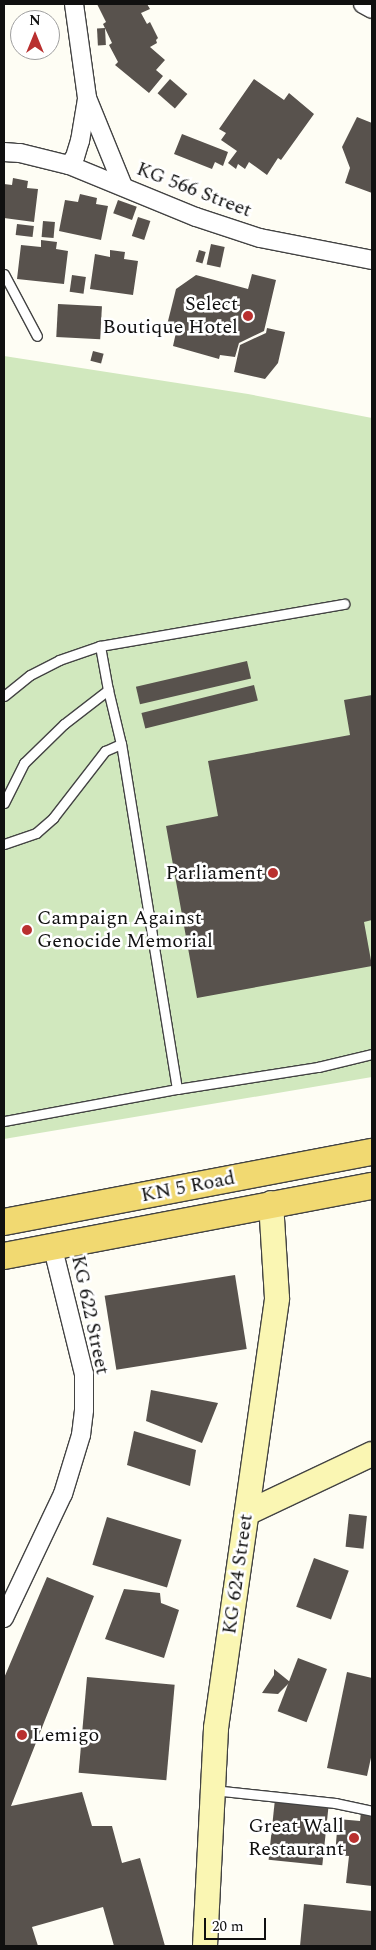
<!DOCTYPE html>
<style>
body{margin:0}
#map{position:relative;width:376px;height:1950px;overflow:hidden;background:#fefdf4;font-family:Spectral,serif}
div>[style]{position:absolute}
.green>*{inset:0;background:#d1e8be}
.building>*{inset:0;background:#58524d;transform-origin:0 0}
.roads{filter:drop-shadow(1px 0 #434343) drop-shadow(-1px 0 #434343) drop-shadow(0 1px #434343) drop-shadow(0 -1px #434343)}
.lane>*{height:9px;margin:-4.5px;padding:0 4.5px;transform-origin:4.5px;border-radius:4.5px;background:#fff}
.street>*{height:18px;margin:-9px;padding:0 9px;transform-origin:9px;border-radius:9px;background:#fff}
.secondary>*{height:24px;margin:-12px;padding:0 12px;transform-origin:12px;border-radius:12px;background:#faf6b3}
.primary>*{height:26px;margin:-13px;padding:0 13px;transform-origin:13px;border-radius:13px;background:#f1d971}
.dots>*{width:14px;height:14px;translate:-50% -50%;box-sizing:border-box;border:2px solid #fff;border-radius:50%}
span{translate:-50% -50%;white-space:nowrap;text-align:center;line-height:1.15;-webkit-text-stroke:5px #fff;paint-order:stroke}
.street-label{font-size:20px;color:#101010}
.poi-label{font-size:20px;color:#101010}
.right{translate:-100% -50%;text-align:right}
.left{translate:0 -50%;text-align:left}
.frame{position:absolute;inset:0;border:5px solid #101010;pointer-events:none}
.north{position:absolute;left:10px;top:10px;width:50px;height:50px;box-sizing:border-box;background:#fff;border:1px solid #9f9f9f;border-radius:50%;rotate:0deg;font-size:14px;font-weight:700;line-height:20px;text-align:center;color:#101010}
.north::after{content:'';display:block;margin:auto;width:18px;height:22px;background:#b9302f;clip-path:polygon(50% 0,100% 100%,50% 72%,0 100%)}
.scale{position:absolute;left:204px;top:1918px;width:62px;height:22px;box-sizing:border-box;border:2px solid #101010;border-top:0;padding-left:6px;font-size:15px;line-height:18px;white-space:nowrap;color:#101010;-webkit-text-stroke:4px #fff;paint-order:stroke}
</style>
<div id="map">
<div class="green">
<i style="clip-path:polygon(4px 356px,248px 394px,372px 418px,372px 1077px,4px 1139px)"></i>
</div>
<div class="building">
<i style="clip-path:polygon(97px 4px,147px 4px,150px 9px,141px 13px,147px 24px,150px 22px,158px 38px,156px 40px,157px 43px,150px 47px,165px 60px,156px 70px,163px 76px,149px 93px,115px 65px,118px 62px,109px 45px,112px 43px,103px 24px,106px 22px)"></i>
<i style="left:105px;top:28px;width:17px;height:8px;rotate:87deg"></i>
<i style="left:170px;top:79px;width:23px;height:19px;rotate:41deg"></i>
<i style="clip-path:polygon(254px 79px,284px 100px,289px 93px,314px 114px,281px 160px,278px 158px,267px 175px,249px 162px,245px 169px,238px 164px,236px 169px,228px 163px,237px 151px,221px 140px,226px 133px,219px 129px)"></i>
<i style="clip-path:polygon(357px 117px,372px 123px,372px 193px,345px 183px,350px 168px,342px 147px)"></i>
<i style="clip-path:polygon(182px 134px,228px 152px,223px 166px,215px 162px,212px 169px,174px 154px)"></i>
<i style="clip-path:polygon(13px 178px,28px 181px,27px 188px,38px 189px,34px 222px,4px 218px,4px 184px,12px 185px)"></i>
<i style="clip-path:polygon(80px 194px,97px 198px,96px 204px,108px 206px,101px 240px,59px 231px,65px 200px,78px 202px)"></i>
<i style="left:118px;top:200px;width:20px;height:14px;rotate:20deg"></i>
<i style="left:138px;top:217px;width:13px;height:20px;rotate:18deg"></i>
<i style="left:43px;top:221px;width:12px;height:16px;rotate:5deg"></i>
<i style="left:17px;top:224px;width:17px;height:11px;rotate:7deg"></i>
<i style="clip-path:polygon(41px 240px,57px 242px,56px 249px,68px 251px,64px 284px,17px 279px,21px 245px,41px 247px)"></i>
<i style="left:211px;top:244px;width:14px;height:21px;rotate:12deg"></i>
<i style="clip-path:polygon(110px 250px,125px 252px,124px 259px,138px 261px,133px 295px,90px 289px,95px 254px,110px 257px)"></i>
<i style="left:199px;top:250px;width:7px;height:12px;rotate:16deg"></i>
<i style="clip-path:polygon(252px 274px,276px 280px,264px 331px,239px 343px,235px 357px,220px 355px,219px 359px,173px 346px,177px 328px,167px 325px,176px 289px,196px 275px,248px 289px)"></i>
<i style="left:72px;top:275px;width:14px;height:17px;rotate:8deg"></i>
<i style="left:58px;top:304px;width:44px;height:33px;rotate:3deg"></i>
<i style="clip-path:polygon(267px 328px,285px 332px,278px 363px,265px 379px,234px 372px,240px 345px,266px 333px)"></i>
<i style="left:93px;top:351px;width:11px;height:10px;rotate:15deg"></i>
<i style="left:247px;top:661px;width:18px;height:114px;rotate:77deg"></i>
<i style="left:254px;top:685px;width:16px;height:116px;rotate:76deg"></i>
<i style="clip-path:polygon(372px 695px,372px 920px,364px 922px,372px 966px,197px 998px,166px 826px,218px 816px,208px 761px,350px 735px,344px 700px)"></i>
<i style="left:235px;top:1275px;width:75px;height:132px;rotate:81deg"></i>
<i style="clip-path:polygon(151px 1390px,218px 1403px,202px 1443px,146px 1421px)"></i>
<i style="clip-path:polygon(134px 1431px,196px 1450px,190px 1486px,127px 1465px)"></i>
<i style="left:349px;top:1514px;width:18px;height:33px;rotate:6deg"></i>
<i style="left:107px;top:1517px;width:78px;height:50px;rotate:17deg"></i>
<i style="left:314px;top:1558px;width:37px;height:52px;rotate:20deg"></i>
<i style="clip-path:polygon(47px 1577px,94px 1596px,11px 1806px,82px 1792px,92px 1826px,112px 1826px,122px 1863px,140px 1858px,165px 1946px,114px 1946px,103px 1907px,32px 1927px,38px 1946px,4px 1946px,4px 1678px)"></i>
<i style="clip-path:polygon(124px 1589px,160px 1593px,161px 1603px,179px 1610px,164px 1658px,105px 1639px)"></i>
<i style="left:298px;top:1658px;width:31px;height:57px;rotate:21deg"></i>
<i style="clip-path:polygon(274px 1669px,290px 1682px,278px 1694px,262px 1693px,274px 1675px)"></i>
<i style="clip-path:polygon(347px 1672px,372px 1678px,372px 1753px,367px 1776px,327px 1768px)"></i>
<i style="left:87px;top:1677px;width:88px;height:96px;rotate:5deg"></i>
<i style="left:275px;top:1799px;width:54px;height:61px;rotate:6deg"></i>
<i style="clip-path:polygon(361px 1812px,372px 1813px,372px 1886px,346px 1883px,349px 1856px,335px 1855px,338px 1819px,360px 1821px)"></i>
<i style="clip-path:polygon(304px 1904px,372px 1911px,372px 1946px,300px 1946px)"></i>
</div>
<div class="roads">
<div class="lane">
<i style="left:4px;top:274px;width:70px;rotate:62deg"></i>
<i style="left:4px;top:696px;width:33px;rotate:-39deg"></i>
<i style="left:30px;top:675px;width:33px;rotate:-27deg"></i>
<i style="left:59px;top:660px;width:43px;rotate:-18.9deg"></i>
<i style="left:100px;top:646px;width:248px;rotate:-9.8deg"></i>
<i style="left:4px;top:803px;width:45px;rotate:-63.4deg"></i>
<i style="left:24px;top:763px;width:56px;rotate:-44.3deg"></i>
<i style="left:64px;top:724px;width:56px;rotate:-37.7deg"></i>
<i style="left:4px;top:844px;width:34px;rotate:-19deg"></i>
<i style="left:36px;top:833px;width:23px;rotate:-41deg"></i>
<i style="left:53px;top:818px;width:85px;rotate:-52.2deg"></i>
<i style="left:105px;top:751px;width:17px;rotate:-24deg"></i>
<i style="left:177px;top:1089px;width:143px;rotate:-8.9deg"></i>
<i style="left:318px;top:1067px;width:56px;rotate:-13.5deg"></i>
<i style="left:4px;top:1121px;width:176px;rotate:-10.5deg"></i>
<i style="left:177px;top:1089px;width:350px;rotate:-99.2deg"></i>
<i style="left:121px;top:744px;width:56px;rotate:-103.5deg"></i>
<i style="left:108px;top:690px;width:45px;rotate:-100.3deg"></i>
<i style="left:213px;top:1790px;width:123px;rotate:6.1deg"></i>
<i style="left:335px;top:1803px;width:38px;rotate:12deg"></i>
</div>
<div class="street">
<i style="left:74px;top:4px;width:95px;rotate:82.1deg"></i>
<i style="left:87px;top:98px;width:95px;rotate:67.8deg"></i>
<i style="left:363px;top:4px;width:10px;rotate:29deg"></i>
<i style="left:4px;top:152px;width:16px;rotate:4deg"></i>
<i style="left:20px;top:153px;width:50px;rotate:13.8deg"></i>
<i style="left:69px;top:165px;width:137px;rotate:22.3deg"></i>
<i style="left:196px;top:217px;width:67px;rotate:18.2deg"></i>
<i style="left:260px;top:238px;width:114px;rotate:11.1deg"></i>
<i style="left:69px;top:165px;width:10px;rotate:-53deg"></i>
<i style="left:75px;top:157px;width:17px;rotate:-73deg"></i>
<i style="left:80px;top:141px;width:43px;rotate:-80.5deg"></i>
<i style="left:4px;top:1618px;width:137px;rotate:-64.6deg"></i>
<i style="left:63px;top:1494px;width:62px;rotate:-73deg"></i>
<i style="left:81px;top:1435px;width:25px;rotate:-83deg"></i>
<i style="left:84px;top:1410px;width:36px;rotate:-90deg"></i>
<i style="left:84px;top:1374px;width:133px;rotate:-103.9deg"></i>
</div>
<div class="secondary">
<i style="left:247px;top:1513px;width:138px;rotate:-25.3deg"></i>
<i style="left:205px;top:1946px;width:218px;rotate:-87.1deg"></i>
<i style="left:216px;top:1728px;width:434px;rotate:-81.9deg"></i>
<i style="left:277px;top:1298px;width:95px;rotate:-93.6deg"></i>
</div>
<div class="primary">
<i style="left:4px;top:1222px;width:375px;rotate:-10.8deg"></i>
<i style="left:4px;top:1256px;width:375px;rotate:-10.8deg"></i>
</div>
</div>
<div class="dots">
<i style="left:248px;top:316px;background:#b9302f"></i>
<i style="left:273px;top:873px;background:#b9302f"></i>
<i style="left:27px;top:930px;background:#b9302f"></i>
<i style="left:22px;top:1735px;background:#b9302f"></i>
<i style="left:354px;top:1838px;background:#b9302f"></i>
</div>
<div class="street-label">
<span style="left:194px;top:190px;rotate:21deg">KG 566 Street</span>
<span style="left:188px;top:1187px;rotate:-11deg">KN 5 Road</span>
<span style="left:90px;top:1315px;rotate:78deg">KG 622 Street</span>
<span style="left:238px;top:1574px;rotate:-82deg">KG 624 Street</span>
</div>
<div class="poi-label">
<span class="right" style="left:238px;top:316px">Select<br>Boutique Hotel</span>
<span class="right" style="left:263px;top:873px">Parliament</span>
<span class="left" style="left:37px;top:930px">Campaign Against<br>Genocide Memorial</span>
<span class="left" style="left:32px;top:1735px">Lemigo</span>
<span class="right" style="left:344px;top:1838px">Great Wall<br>Restaurant</span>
</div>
<div class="frame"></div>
<div class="north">N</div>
<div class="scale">20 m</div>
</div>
